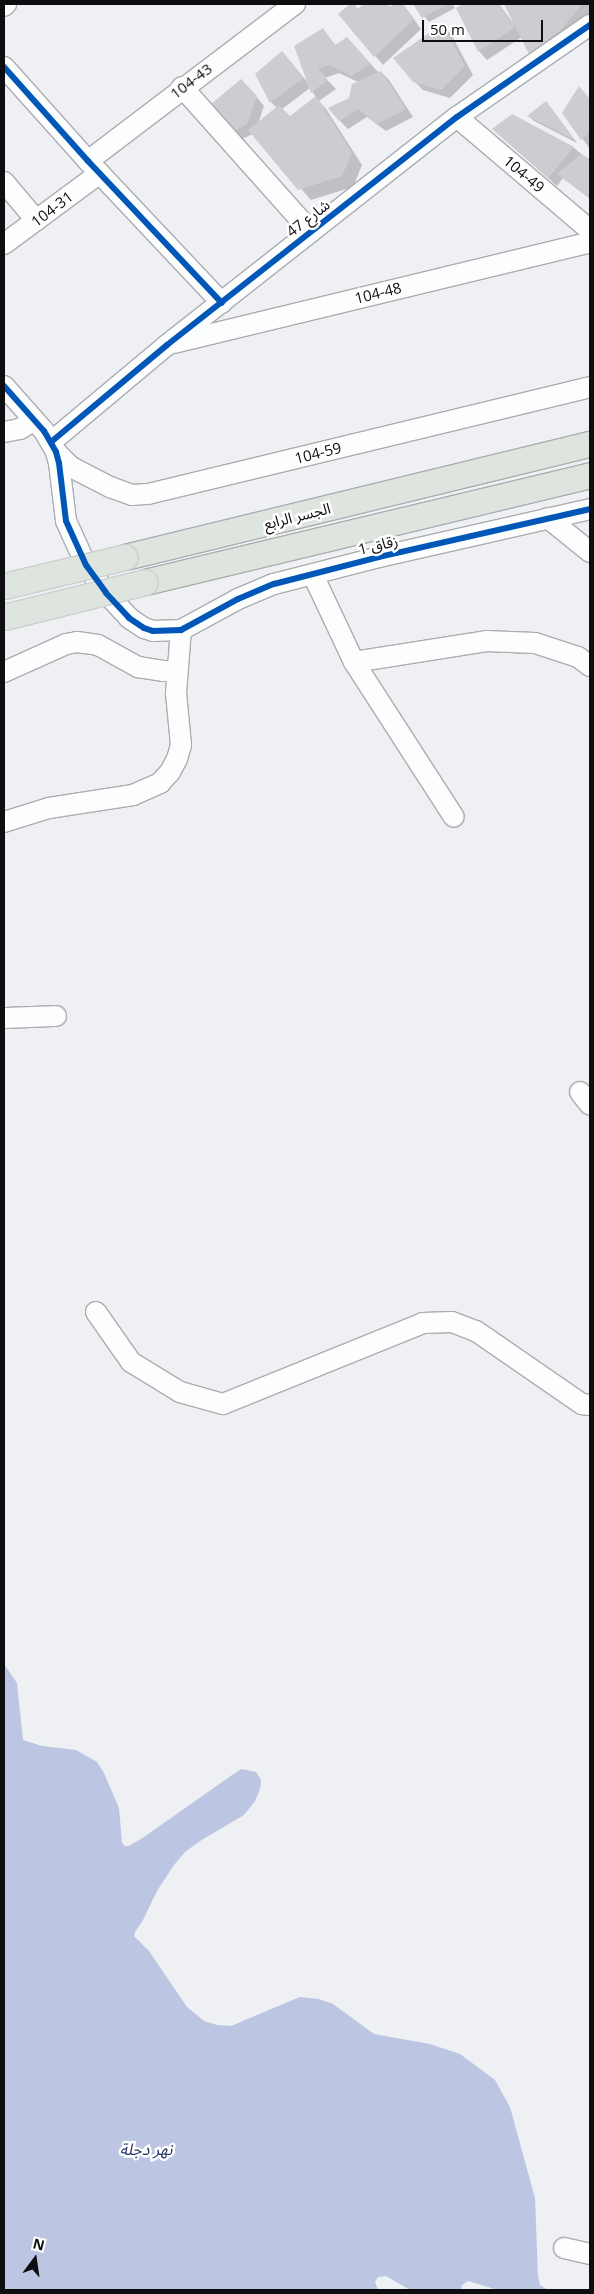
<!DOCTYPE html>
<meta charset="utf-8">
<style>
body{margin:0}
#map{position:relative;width:594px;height:2294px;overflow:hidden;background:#eef0f4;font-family:"Open Sans","Noto Sans Arabic",sans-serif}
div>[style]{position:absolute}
.water>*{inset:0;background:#bcc5e2}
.shadow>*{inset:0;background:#0003}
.building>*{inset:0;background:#cccdd0}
.roads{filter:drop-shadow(1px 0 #acadb0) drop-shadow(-1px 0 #acadb0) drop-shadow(0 1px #acadb0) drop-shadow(0 -1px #acadb0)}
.minor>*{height:20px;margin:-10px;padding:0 10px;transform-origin:10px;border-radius:10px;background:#fcfdfd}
.major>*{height:25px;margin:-12.5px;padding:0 12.5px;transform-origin:12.5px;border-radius:12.5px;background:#dee4de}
.bridges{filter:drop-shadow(1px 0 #cdced0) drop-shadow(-1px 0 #cdced0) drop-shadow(0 1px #cdced0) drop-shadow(0 -1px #cdced0)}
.major-bridge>*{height:25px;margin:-12.5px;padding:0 12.5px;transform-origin:12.5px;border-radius:12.5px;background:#dee4de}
.cycleway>*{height:6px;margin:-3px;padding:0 3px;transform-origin:3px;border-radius:3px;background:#0057b8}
span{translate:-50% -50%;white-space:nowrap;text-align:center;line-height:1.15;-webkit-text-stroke:5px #fff;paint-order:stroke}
.street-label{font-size:15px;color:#0e0e11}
.water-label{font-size:16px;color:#293668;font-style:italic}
.frame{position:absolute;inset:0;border:5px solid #0e0e11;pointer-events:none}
.north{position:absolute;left:10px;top:2234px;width:50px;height:50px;-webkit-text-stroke:4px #fff;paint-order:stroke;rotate:14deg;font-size:14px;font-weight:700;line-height:20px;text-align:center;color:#0e0e11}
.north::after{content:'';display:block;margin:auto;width:18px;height:22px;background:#0e0e11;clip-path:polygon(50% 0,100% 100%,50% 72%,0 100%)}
.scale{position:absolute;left:422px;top:20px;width:121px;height:22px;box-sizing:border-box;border:2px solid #0e0e11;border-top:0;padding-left:6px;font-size:15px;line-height:18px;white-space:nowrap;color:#0e0e11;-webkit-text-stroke:4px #fff;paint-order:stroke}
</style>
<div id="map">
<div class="water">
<i style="clip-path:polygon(4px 1664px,17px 1683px,23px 1740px,42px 1746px,76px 1750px,97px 1762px,104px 1773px,119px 1808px,122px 1843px,125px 1846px,129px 1846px,144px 1837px,232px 1775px,241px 1769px,256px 1772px,261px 1780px,260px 1789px,255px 1801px,244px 1815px,200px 1841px,185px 1852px,174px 1865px,157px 1891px,143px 1920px,135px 1932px,134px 1936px,149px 1951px,187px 2007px,204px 2021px,217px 2025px,231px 2026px,300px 1997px,319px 1999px,333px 2004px,374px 2034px,430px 2044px,460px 2054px,495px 2080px,510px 2107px,535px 2198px,538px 2276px,540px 2285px,548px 2290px,498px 2290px,468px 2281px,462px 2285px,461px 2290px,410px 2290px,386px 2276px,378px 2277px,375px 2282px,378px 2290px,4px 2290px)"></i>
</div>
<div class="shadow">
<i style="clip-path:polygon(352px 4px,358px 10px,365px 4px,387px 4px,390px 7px,395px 4px,403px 4px,421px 29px,383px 65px,340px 14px)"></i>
<i style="clip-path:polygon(415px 4px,452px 4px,455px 8px,429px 22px)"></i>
<i style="clip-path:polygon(466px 4px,499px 4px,514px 24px,506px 4px,590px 4px,590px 18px,541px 64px,530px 54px,522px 37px,487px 60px,479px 51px,457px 8px)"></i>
<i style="clip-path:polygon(442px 26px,451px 34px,473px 75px,450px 98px,423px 90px,414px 81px)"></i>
<i style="clip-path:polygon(evenodd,323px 30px,336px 46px,355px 47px,379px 73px,381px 72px,389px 80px,413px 117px,386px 131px,367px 117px,348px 129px,340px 121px,358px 82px,339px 73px,325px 78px,336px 89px,319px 101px,326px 109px,362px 165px,353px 187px,311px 200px,253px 134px,242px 139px,234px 131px,250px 89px,264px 106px,258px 124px,277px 108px,271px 102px,256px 74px,290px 61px,308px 83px,323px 30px,310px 88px,316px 97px,290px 118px,282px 109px,310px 88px)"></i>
<i style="clip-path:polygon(584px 93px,590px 100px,590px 149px,563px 112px)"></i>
<i style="clip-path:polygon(551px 108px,577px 143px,534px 121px,529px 116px)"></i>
<i style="clip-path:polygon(512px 116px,574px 148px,590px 161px,590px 199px,563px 178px,557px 186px,502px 137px)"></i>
</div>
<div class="building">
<i style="clip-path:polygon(350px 4px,354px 4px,358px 9px,363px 4px,390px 6px,403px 4px,413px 20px,374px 57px,338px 14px)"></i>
<i style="clip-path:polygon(413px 4px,448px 4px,422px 18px)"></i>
<i style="clip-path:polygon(463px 4px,498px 4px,515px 27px,478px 52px,456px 8px)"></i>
<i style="clip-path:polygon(504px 4px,582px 4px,562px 29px,529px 54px)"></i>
<i style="clip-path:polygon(442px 24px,465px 66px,441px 90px,413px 82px,393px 58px)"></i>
<i style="clip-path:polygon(323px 28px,335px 45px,347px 37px,371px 64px,351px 76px,330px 65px,318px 69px,328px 80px,311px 93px,294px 46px)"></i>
<i style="clip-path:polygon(282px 51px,304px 78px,270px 103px,255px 74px)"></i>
<i style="clip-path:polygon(381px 71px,406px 109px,377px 124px,358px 109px,339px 121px,328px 108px,349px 98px,352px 84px)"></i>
<i style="clip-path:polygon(241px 79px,257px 96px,247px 124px,233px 132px,210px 105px)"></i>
<i style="clip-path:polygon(579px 86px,590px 99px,590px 131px,581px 140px,562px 113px)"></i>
<i style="clip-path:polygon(316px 96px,352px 153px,342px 176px,298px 190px,248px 130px,279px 105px,290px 116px)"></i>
<i style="clip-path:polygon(546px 101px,575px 140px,527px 116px)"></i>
<i style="clip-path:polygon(512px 114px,574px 147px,548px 178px,492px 129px)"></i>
<i style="clip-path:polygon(581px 154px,590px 159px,590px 193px,587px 196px,557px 174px)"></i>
</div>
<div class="roads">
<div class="minor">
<i style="left:4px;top:6px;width:3px;rotate:-45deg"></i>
<i style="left:4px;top:67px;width:126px;rotate:48.2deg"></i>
<i style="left:88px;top:161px;width:195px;rotate:46.7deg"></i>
<i style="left:182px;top:87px;width:194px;rotate:48.3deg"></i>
<i style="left:457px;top:117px;width:175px;rotate:40.4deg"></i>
<i style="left:88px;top:161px;width:260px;rotate:-37.2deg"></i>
<i style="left:4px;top:182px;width:50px;rotate:49.9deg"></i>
<i style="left:4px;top:244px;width:119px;rotate:-36.5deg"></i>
<i style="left:174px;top:343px;width:428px;rotate:-13.6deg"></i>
<i style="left:4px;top:386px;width:60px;rotate:48.4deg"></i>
<i style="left:44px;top:431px;width:24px;rotate:60deg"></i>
<i style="left:56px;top:452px;width:11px;rotate:75deg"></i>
<i style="left:59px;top:463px;width:58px;rotate:83.1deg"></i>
<i style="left:66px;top:521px;width:48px;rotate:65.6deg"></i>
<i style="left:86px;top:565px;width:34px;rotate:54deg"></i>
<i style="left:106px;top:593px;width:34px;rotate:47deg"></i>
<i style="left:129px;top:618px;width:18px;rotate:34deg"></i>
<i style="left:144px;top:628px;width:9px;rotate:18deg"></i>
<i style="left:153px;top:631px;width:28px;rotate:-2deg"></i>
<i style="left:181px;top:630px;width:65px;rotate:-28.5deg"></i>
<i style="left:238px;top:599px;width:39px;rotate:-23deg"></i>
<i style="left:274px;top:584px;width:108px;rotate:-14.4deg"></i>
<i style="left:379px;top:557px;width:216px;rotate:-12.8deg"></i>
<i style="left:4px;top:432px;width:16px;rotate:-11deg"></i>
<i style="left:20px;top:429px;width:17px;rotate:-33deg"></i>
<i style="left:51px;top:442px;width:151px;rotate:-39.9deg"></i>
<i style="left:167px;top:345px;width:369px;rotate:-38.2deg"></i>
<i style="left:457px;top:117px;width:162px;rotate:-34.7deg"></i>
<i style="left:56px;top:452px;width:21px;rotate:45deg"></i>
<i style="left:71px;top:467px;width:44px;rotate:27.1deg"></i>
<i style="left:110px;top:487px;width:23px;rotate:20deg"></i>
<i style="left:132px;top:495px;width:16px;rotate:-4deg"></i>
<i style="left:148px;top:494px;width:455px;rotate:-13.6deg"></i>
<i style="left:548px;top:518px;width:54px;rotate:39deg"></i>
<i style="left:313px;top:575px;width:96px;rotate:64.8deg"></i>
<i style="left:354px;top:662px;width:134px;rotate:-9deg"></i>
<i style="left:486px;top:641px;width:49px;rotate:2.3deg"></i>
<i style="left:535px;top:643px;width:45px;rotate:18deg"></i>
<i style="left:578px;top:657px;width:15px;rotate:37deg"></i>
<i style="left:354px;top:662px;width:184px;rotate:57.2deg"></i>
<i style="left:4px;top:672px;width:68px;rotate:-24.3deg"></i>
<i style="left:66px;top:644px;width:11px;rotate:-10deg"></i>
<i style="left:77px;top:642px;width:21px;rotate:8deg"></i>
<i style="left:98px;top:645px;width:46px;rotate:28.8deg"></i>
<i style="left:138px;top:667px;width:25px;rotate:9deg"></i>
<i style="left:163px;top:671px;width:13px"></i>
<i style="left:4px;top:822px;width:47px;rotate:-17.3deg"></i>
<i style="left:49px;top:808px;width:85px;rotate:-8.8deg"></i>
<i style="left:133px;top:795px;width:30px;rotate:-24deg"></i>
<i style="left:160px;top:783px;width:15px;rotate:-48deg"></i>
<i style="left:170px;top:772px;width:15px;rotate:-62deg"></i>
<i style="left:177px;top:759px;width:15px;rotate:-74deg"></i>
<i style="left:181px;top:745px;width:52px;rotate:-95.5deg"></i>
<i style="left:176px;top:693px;width:63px;rotate:-85.5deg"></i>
<i style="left:4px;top:1018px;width:52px;rotate:-2.2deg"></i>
<i style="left:580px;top:1092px;width:16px;rotate:52deg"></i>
<i style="left:96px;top:1312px;width:61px;rotate:55deg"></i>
<i style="left:131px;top:1362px;width:57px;rotate:31.5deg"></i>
<i style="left:180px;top:1392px;width:45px;rotate:15.6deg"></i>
<i style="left:223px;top:1404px;width:216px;rotate:-22deg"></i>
<i style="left:423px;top:1323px;width:29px;rotate:-2deg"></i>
<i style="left:452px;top:1322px;width:26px;rotate:21deg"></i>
<i style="left:476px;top:1331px;width:129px;rotate:34.6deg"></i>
<i style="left:582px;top:1404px;width:8px;rotate:7deg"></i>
<i style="left:564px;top:2248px;width:27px;rotate:13deg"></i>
</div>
<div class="major">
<i style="left:125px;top:557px;width:479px;rotate:-13.7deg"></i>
<i style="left:145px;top:582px;width:458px;rotate:-13.5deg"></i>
</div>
</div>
<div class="bridges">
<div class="major-bridge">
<i style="left:4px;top:586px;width:124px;rotate:-13.5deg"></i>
<i style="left:4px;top:617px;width:145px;rotate:-13.9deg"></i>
</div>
</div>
<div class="cycleway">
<i style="left:4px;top:67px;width:126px;rotate:48.2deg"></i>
<i style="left:88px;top:161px;width:195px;rotate:46.7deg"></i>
<i style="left:4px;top:386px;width:60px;rotate:48.4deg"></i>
<i style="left:44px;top:431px;width:24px;rotate:60deg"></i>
<i style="left:56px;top:452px;width:11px;rotate:75deg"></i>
<i style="left:59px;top:463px;width:58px;rotate:83.1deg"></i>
<i style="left:66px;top:521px;width:48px;rotate:65.6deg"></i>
<i style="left:86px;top:565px;width:34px;rotate:54deg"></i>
<i style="left:106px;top:593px;width:34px;rotate:47deg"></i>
<i style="left:129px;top:618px;width:18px;rotate:34deg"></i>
<i style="left:144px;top:628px;width:9px;rotate:18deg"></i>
<i style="left:153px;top:631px;width:28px;rotate:-2deg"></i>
<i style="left:181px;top:630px;width:65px;rotate:-28.5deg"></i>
<i style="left:238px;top:599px;width:39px;rotate:-23deg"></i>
<i style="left:274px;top:584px;width:108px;rotate:-14.4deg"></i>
<i style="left:379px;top:557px;width:216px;rotate:-12.8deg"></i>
<i style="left:51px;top:442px;width:151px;rotate:-39.9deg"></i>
<i style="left:167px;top:345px;width:369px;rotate:-38.2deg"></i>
<i style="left:457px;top:117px;width:162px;rotate:-34.7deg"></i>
</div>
<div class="street-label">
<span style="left:191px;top:81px;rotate:-37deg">104-43</span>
<span style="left:524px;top:174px;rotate:40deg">104-49</span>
<span style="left:52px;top:209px;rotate:-37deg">104-31</span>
<span style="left:308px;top:218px;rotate:-38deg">شارع 47</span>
<span style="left:378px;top:293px;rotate:-14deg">104-48</span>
<span style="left:318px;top:453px;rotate:-14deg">104-59</span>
<span style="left:297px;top:516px;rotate:-14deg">الجسر الرابع</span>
<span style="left:378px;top:545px;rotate:-14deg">زقاق 1</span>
</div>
<div class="water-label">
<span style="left:146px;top:2149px">نهر دجلة</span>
</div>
<div class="frame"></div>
<div class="north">N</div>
<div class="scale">50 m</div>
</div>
